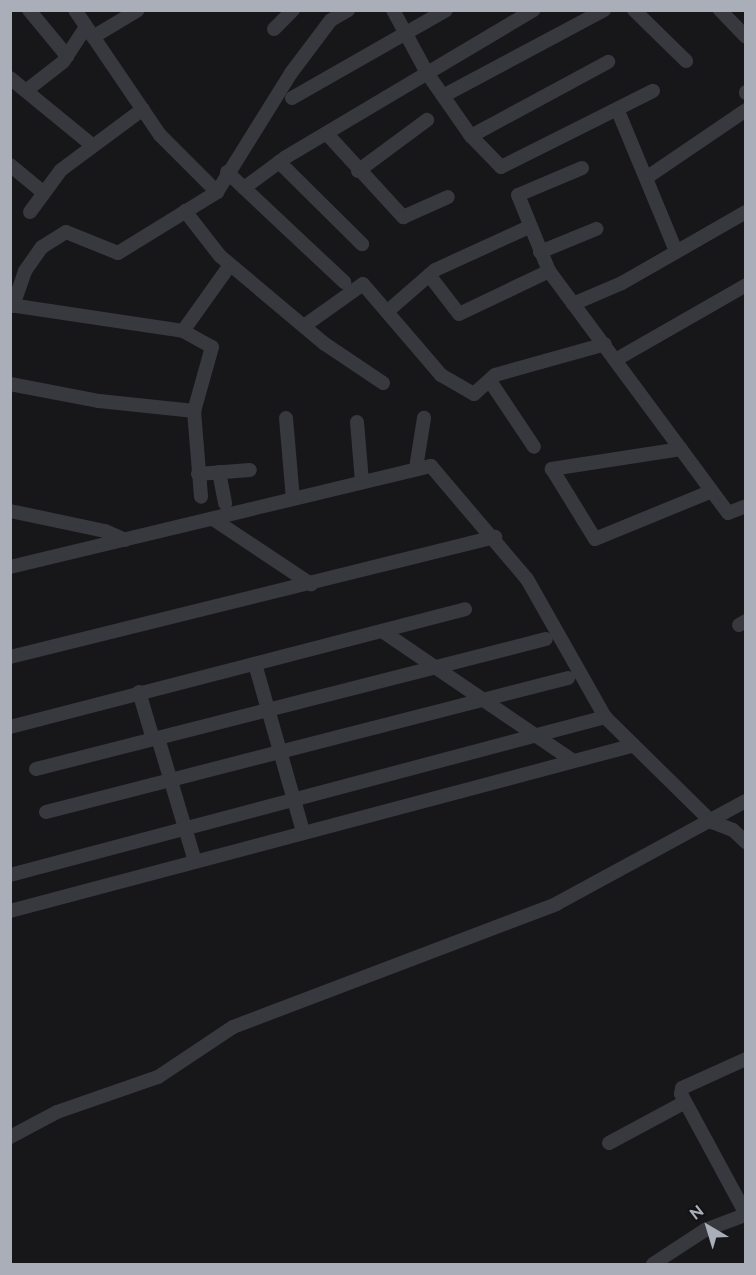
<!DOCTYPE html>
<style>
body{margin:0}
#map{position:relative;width:756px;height:1275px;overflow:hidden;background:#17171a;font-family:Raleway,sans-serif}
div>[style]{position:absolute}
.minor>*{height:14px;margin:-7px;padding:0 7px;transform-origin:7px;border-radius:7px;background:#38393f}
span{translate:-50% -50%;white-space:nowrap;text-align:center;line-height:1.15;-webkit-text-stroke:4.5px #121215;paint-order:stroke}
.frame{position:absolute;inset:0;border:12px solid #a9aeb9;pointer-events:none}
.north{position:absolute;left:678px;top:1197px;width:60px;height:60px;-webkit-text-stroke:4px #121215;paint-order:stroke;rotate:322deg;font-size:16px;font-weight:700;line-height:24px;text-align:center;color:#a9aeb9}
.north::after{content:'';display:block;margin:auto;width:21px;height:27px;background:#a9aeb9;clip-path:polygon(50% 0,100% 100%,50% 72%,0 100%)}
</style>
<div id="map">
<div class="minor">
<i style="left:29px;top:10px;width:60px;rotate:50.4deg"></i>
<i style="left:75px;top:10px;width:151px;rotate:55.8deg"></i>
<i style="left:160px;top:135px;width:81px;rotate:45deg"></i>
<i style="left:393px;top:10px;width:72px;rotate:61.6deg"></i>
<i style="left:427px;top:73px;width:77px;rotate:55.1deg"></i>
<i style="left:471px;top:136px;width:43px;rotate:45.9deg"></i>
<i style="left:501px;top:167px;width:170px;rotate:-26.6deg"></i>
<i style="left:634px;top:10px;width:73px;rotate:44.4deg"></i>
<i style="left:720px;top:10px;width:37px;rotate:46deg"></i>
<i style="left:274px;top:29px;width:27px;rotate:-45deg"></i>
<i style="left:93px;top:37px;width:52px;rotate:-31deg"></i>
<i style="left:10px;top:78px;width:107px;rotate:39.3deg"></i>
<i style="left:27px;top:90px;width:46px;rotate:-37.9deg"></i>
<i style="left:63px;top:62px;width:42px;rotate:-56.7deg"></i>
<i style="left:746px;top:92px;width:1px;rotate:90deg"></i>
<i style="left:443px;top:96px;width:183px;rotate:-28.1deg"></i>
<i style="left:292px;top:98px;width:177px;rotate:-29.7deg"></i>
<i style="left:618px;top:111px;width:152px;rotate:67.5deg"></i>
<i style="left:327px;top:134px;width:113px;rotate:47.5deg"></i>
<i style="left:403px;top:217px;width:49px;rotate:-24deg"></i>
<i style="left:471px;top:136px;width:156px;rotate:-28.4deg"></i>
<i style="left:279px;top:162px;width:117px;rotate:44.7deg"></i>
<i style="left:10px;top:165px;width:44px;rotate:39.5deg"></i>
<i style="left:582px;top:168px;width:69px;rotate:157.1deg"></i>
<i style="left:518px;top:195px;width:82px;rotate:67.8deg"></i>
<i style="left:549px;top:271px;width:301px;rotate:53.5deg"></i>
<i style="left:728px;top:513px;width:19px;rotate:-21deg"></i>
<i style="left:358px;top:171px;width:86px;rotate:-36.5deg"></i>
<i style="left:227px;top:172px;width:161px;rotate:43.2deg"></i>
<i style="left:646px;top:178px;width:121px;rotate:-34.2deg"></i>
<i style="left:244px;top:188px;width:52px;rotate:-36.4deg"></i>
<i style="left:286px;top:157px;width:288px;rotate:-30.7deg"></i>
<i style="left:185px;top:211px;width:57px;rotate:52.1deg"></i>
<i style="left:220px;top:256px;width:137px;rotate:40deg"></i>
<i style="left:325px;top:344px;width:70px;rotate:33.9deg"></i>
<i style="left:30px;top:212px;width:52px;rotate:-53.6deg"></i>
<i style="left:61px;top:170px;width:102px;rotate:-36.6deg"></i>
<i style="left:540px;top:252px;width:61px;rotate:-22.3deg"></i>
<i style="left:429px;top:275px;width:49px;rotate:52.4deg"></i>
<i style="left:459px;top:314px;width:100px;rotate:-25.5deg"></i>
<i style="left:573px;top:304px;width:53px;rotate:-23.2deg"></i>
<i style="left:622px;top:283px;width:143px;rotate:-29.8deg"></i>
<i style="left:10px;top:305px;width:175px;rotate:8.5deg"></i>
<i style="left:183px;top:331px;width:33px;rotate:29deg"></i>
<i style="left:212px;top:347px;width:66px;rotate:105.7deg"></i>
<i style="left:194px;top:411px;width:86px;rotate:85.3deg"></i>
<i style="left:13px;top:306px;width:37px;rotate:-71deg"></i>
<i style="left:25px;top:271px;width:29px;rotate:-55deg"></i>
<i style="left:42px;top:247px;width:28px;rotate:-32deg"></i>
<i style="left:66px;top:232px;width:56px;rotate:22deg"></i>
<i style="left:118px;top:253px;width:116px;rotate:-31.6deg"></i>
<i style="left:217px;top:192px;width:140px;rotate:-58.1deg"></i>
<i style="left:291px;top:73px;width:66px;rotate:-53deg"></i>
<i style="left:331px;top:20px;width:20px;rotate:-30deg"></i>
<i style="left:389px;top:310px;width:61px;rotate:-41deg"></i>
<i style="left:435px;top:270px;width:103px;rotate:-24.6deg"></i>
<i style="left:304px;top:326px;width:72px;rotate:-35.4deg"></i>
<i style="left:363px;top:284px;width:120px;rotate:49.4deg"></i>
<i style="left:441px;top:375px;width:38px;rotate:30deg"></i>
<i style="left:474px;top:394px;width:28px;rotate:-42deg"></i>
<i style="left:495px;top:375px;width:114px;rotate:-15.7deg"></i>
<i style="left:183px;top:331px;width:81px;rotate:-54.5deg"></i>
<i style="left:617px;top:359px;width:149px;rotate:-29.8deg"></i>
<i style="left:490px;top:381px;width:79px;rotate:56.3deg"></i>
<i style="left:10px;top:384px;width:91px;rotate:10.8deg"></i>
<i style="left:99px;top:401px;width:96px;rotate:6deg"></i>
<i style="left:286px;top:418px;width:81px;rotate:85.1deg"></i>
<i style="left:357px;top:422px;width:60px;rotate:85.2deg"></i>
<i style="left:681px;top:449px;width:131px;rotate:171.2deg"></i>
<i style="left:552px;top:469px;width:82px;rotate:58.4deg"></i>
<i style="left:595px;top:539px;width:126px;rotate:-22.3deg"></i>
<i style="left:416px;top:468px;width:51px;rotate:-80.9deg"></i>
<i style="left:219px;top:472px;width:32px;rotate:79deg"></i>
<i style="left:198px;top:474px;width:52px;rotate:-4.4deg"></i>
<i style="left:10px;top:511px;width:97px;rotate:11.9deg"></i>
<i style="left:105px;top:531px;width:22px;rotate:24deg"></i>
<i style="left:213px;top:519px;width:118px;rotate:33.6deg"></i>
<i style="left:10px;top:567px;width:433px;rotate:-13.5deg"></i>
<i style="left:431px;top:466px;width:148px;rotate:49.7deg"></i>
<i style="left:527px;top:579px;width:159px;rotate:60.5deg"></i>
<i style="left:605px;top:717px;width:150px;rotate:44.5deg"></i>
<i style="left:712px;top:822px;width:22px;rotate:21deg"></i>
<i style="left:733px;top:830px;width:18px;rotate:43deg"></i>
<i style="left:739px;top:625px;width:8px;rotate:-30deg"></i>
<i style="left:382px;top:631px;width:231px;rotate:34.2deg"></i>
<i style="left:10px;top:657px;width:500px;rotate:-13.9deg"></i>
<i style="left:255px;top:664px;width:174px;rotate:74deg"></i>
<i style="left:139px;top:692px;width:49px;rotate:73.4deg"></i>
<i style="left:10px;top:727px;width:470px;rotate:-14.5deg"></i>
<i style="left:158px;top:738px;width:128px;rotate:73.3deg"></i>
<i style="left:36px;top:769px;width:526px;rotate:-14.3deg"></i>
<i style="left:46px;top:812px;width:539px;rotate:-14.4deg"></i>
<i style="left:10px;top:875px;width:616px;rotate:-14.87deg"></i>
<i style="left:10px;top:911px;width:643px;rotate:-14.88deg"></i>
<i style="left:746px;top:1059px;width:70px;rotate:155.6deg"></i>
<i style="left:682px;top:1088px;width:6px;rotate:99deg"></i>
<i style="left:681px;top:1094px;width:136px;rotate:61.6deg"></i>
<i style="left:10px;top:1137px;width:53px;rotate:-28deg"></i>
<i style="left:57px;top:1112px;width:107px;rotate:-19.1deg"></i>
<i style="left:158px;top:1077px;width:90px;rotate:-33.7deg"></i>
<i style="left:233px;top:1027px;width:346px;rotate:-20.8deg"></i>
<i style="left:556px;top:904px;width:216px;rotate:-28.5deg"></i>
<i style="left:609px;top:1143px;width:86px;rotate:-28.3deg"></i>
<i style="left:653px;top:1264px;width:62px;rotate:-33.2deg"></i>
<i style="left:705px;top:1230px;width:43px;rotate:-20.6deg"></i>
</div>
<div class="frame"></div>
<div class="north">N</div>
</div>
